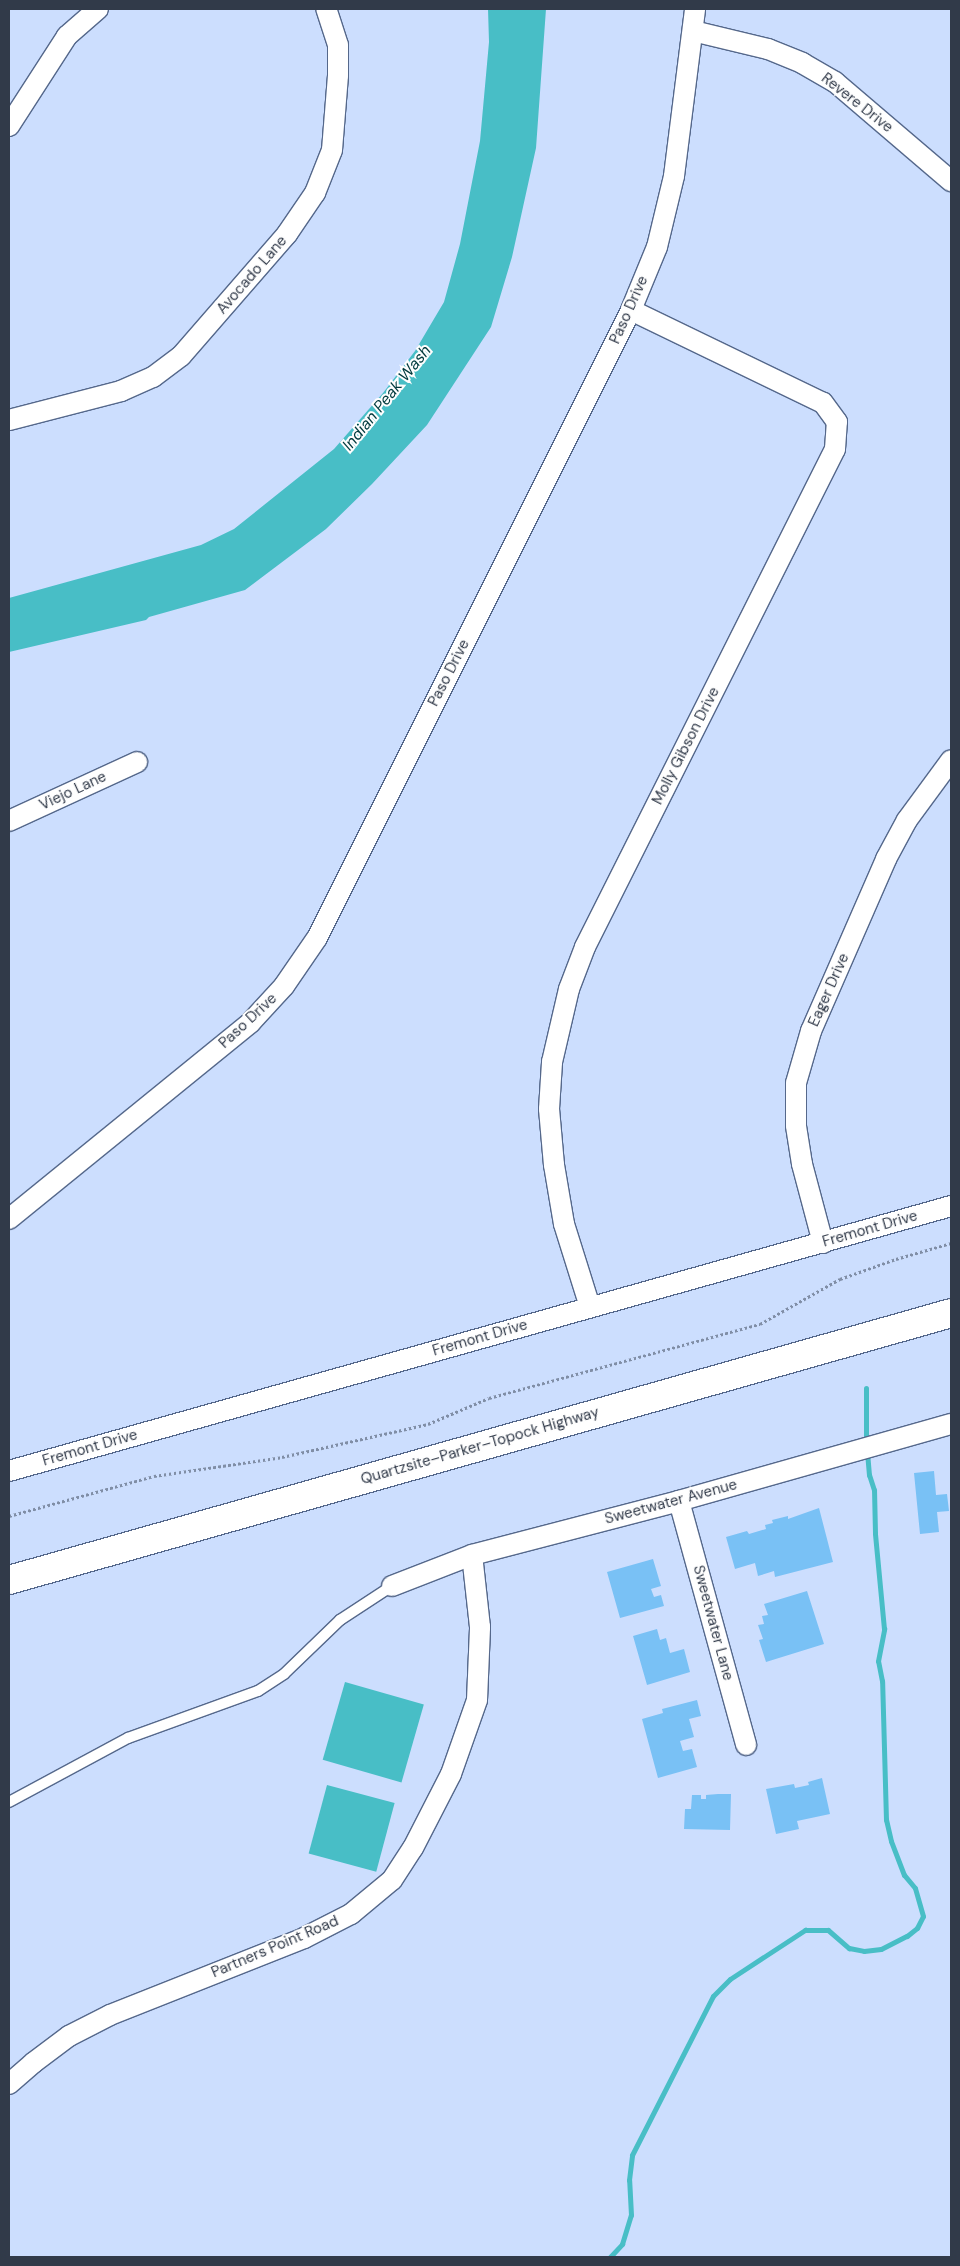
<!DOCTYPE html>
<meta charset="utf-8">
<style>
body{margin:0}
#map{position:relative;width:960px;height:2266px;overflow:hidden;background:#ccdefe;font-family:"DM Sans",sans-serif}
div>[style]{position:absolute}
.water>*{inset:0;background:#48bec6;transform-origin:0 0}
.stream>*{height:5px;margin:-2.5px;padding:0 2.5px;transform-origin:2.5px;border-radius:2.5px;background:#48bec6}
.building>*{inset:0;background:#79c1f5}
.path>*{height:3px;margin-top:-1.5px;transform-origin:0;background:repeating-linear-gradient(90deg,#808ea6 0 2.5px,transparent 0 5px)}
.roads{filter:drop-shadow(1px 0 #55688b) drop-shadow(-1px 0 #55688b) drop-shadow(0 1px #55688b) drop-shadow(0 -1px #55688b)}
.service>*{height:10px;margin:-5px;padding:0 5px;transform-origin:5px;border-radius:5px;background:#fff}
.minor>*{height:20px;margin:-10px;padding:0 10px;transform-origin:10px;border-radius:10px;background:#fff}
.trunk>*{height:28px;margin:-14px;padding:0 14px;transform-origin:14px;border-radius:14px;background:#fff}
span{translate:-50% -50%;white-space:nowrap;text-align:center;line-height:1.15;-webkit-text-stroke:4px #fefefe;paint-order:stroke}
.street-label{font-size:15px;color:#313a49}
.water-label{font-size:16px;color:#003a3d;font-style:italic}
.frame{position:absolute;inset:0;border:10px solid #313a49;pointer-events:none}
</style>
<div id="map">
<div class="water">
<i style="clip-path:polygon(488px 9px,546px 9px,536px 148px,512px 257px,491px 327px,427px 425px,372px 484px,326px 529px,245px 590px,149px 617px,146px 620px,9px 652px,9px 598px,201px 545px,234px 529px,334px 449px,383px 393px,415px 351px,444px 302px,460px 244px,480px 141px,489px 42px)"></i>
<i style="left:345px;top:1682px;width:82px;height:81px;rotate:16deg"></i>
<i style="left:327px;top:1785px;width:70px;height:71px;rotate:15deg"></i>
</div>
<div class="stream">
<i style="left:866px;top:1388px;width:55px;rotate:90deg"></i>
<i style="left:610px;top:2257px;width:18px;rotate:-47deg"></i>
<i style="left:622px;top:2244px;width:30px;rotate:-73deg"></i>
<i style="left:631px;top:2215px;width:35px;rotate:-93deg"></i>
<i style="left:629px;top:2180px;width:25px;rotate:-83deg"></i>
<i style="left:632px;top:2155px;width:178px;rotate:-63deg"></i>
<i style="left:713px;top:1996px;width:24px;rotate:-45deg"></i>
<i style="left:730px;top:1979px;width:90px;rotate:-33.2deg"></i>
<i style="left:805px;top:1930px;width:23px"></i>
<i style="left:828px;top:1930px;width:28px;rotate:41deg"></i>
<i style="left:849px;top:1948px;width:15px;rotate:11deg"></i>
<i style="left:864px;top:1951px;width:17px;rotate:-7deg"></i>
<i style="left:881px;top:1949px;width:29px;rotate:-27deg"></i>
<i style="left:907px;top:1936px;width:13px;rotate:-39deg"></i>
<i style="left:917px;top:1928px;width:13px;rotate:-63deg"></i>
<i style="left:923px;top:1916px;width:29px;rotate:-106deg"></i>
<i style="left:915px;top:1888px;width:17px;rotate:-130deg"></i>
<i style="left:904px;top:1875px;width:36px;rotate:-111deg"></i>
<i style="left:891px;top:1841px;width:22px;rotate:-103deg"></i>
<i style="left:886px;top:1820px;width:139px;rotate:-91.6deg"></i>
<i style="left:882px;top:1681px;width:20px;rotate:-101deg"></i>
<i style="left:878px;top:1661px;width:33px;rotate:-79deg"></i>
<i style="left:884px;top:1629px;width:96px;rotate:-95.4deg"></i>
<i style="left:875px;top:1533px;width:43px;rotate:-91.3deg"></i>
<i style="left:874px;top:1490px;width:16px;rotate:-108deg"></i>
<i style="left:869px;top:1475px;width:24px;rotate:-95deg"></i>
</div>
<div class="building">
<i style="clip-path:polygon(934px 1471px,936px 1495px,947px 1494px,949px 1511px,937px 1512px,939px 1532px,920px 1534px,914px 1473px)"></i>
<i style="clip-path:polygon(819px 1508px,833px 1562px,775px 1577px,774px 1571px,758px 1576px,755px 1563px,735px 1569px,726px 1537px,747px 1531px,749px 1534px,766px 1529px,765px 1525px,773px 1523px,772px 1520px,788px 1516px,788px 1519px)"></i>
<i style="clip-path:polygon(653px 1559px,661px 1586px,651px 1589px,654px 1597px,661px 1595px,664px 1606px,620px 1618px,607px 1572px)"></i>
<i style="clip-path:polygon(807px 1591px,824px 1644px,766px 1662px,759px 1640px,763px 1639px,758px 1625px,764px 1624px,762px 1616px,768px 1615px,764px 1604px)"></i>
<i style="clip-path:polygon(657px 1629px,660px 1640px,666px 1638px,670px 1653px,684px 1649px,690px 1672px,647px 1685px,633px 1636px)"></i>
<i style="clip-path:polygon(697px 1700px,701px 1716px,689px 1719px,694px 1737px,680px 1741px,683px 1751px,692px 1749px,697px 1767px,658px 1778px,642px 1719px,663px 1713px,662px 1709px)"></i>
<i style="clip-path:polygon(822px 1778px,830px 1814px,797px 1821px,799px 1829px,776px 1834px,766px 1789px,794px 1784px,795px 1788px,809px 1785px,808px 1782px)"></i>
<i style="clip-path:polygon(718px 1794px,731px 1794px,730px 1830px,684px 1829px,685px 1809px,691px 1809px,692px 1795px,701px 1795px,701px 1799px,706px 1799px,706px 1795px)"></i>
</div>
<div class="path">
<i style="left:9px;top:1516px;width:150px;rotate:-15.4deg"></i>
<i style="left:154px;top:1476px;width:129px;rotate:-8.4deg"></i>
<i style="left:282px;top:1457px;width:150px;rotate:-12.7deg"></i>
<i style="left:428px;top:1424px;width:66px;rotate:-23.1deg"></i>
<i style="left:489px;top:1398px;width:281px;rotate:-15.3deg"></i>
<i style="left:760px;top:1324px;width:92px;rotate:-29.4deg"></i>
<i style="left:840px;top:1279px;width:59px;rotate:-19.7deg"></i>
<i style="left:896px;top:1259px;width:57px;rotate:-16.2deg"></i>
</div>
<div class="roads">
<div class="service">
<i style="left:9px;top:1802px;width:135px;rotate:-28.3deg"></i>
<i style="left:128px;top:1738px;width:138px;rotate:-19.9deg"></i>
<i style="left:258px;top:1691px;width:31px;rotate:-33deg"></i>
<i style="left:284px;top:1674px;width:78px;rotate:-44deg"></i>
<i style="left:340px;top:1620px;width:62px;rotate:-33.2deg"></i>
</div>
<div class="minor">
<i style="left:693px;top:31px;width:77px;rotate:13.5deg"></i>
<i style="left:768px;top:49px;width:37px;rotate:22deg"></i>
<i style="left:802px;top:63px;width:38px;rotate:30deg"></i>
<i style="left:835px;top:82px;width:153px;rotate:40.5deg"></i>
<i style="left:9px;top:126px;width:107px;rotate:-57.2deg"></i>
<i style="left:67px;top:36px;width:41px;rotate:-41.1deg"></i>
<i style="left:9px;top:420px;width:116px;rotate:-14.5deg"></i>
<i style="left:121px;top:391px;width:35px;rotate:-24deg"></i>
<i style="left:153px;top:377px;width:35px;rotate:-37deg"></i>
<i style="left:181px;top:356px;width:162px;rotate:-49deg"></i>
<i style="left:287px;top:234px;width:50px;rotate:-55.7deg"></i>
<i style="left:315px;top:193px;width:46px;rotate:-68.4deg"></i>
<i style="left:332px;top:150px;width:75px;rotate:-85.4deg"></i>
<i style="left:338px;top:75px;width:30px;rotate:-90deg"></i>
<i style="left:338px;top:45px;width:38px;rotate:-108deg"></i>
<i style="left:9px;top:821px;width:141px;rotate:-24.7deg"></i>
<i style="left:9px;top:1219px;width:311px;rotate:-39.1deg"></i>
<i style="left:250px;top:1023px;width:50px;rotate:-47.4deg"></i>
<i style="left:284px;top:986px;width:58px;rotate:-55.5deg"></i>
<i style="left:317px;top:938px;width:702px;rotate:-63.43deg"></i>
<i style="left:631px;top:310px;width:68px;rotate:-67.6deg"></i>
<i style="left:657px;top:247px;width:73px;rotate:-76.5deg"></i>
<i style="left:674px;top:176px;width:168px;rotate:-82.8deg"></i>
<i style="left:823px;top:1243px;width:82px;rotate:-104.9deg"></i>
<i style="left:802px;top:1164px;width:39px;rotate:-99deg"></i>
<i style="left:796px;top:1125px;width:42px;rotate:-90deg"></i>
<i style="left:796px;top:1083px;width:54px;rotate:-73.9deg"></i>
<i style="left:811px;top:1031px;width:188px;rotate:-66.4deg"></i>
<i style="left:886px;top:859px;width:44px;rotate:-61.7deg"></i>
<i style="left:907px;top:820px;width:74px;rotate:-53.7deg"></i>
<i style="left:590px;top:1307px;width:87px;rotate:-107.4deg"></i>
<i style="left:564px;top:1224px;width:60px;rotate:-99.6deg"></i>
<i style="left:554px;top:1165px;width:56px;rotate:-95.1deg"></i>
<i style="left:549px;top:1109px;width:47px;rotate:-86.3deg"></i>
<i style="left:552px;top:1062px;width:75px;rotate:-76.9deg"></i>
<i style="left:569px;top:989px;width:45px;rotate:-69.1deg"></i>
<i style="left:585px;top:947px;width:557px;rotate:-63.34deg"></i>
<i style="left:835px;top:449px;width:27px;rotate:-86deg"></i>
<i style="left:837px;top:422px;width:24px;rotate:-126deg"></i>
<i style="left:823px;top:403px;width:213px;rotate:-154.2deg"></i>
<i style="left:9px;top:1471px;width:979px;rotate:-15.71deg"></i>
<i style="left:679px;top:1501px;width:253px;rotate:74.6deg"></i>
<i style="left:392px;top:1586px;width:86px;rotate:-21.2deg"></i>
<i style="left:472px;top:1555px;width:214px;rotate:-14.6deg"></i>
<i style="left:679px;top:1501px;width:283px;rotate:-15.8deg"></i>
<i style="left:9px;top:2084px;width:32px;rotate:-41deg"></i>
<i style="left:33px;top:2063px;width:45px;rotate:-36.9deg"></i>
<i style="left:69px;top:2036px;width:46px;rotate:-27.1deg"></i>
<i style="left:110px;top:2015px;width:209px;rotate:-21.6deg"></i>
<i style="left:304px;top:1938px;width:53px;rotate:-27.1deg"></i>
<i style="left:351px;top:1914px;width:53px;rotate:-39.7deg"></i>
<i style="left:392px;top:1880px;width:38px;rotate:-57deg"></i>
<i style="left:413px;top:1848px;width:83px;rotate:-62.8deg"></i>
<i style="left:451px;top:1774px;width:78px;rotate:-70.6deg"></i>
<i style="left:477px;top:1700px;width:73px;rotate:-87.6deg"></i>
<i style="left:480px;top:1627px;width:72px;rotate:-96.3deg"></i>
</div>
<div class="trunk">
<i style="left:9px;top:1580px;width:979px;rotate:-15.82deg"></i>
</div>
</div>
<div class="street-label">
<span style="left:857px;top:103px;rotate:38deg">Revere Drive</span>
<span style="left:252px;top:275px;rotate:-49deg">Avocado Lane</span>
<span style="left:629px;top:310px;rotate:-66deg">Paso Drive</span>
<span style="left:449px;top:673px;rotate:-63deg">Paso Drive</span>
<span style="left:686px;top:746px;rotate:-63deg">Molly Gibson Drive</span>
<span style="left:73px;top:791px;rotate:-25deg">Viejo Lane</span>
<span style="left:829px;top:990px;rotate:-66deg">Eager Drive</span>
<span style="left:248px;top:1021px;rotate:-43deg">Paso Drive</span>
<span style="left:870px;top:1229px;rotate:-16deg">Fremont Drive</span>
<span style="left:480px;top:1338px;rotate:-16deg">Fremont Drive</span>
<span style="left:480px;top:1446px;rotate:-16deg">Quartzsite–Parker–Topock Highway</span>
<span style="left:90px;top:1448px;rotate:-16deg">Fremont Drive</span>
<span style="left:671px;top:1502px;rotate:-15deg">Sweetwater Avenue</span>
<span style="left:713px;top:1623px;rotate:75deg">Sweetwater Lane</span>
<span style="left:275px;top:1947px;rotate:-23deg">Partners Point Road</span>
</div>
<div class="water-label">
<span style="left:387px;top:398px;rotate:-51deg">Indian Peak Wash</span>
</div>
<div class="frame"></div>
</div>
